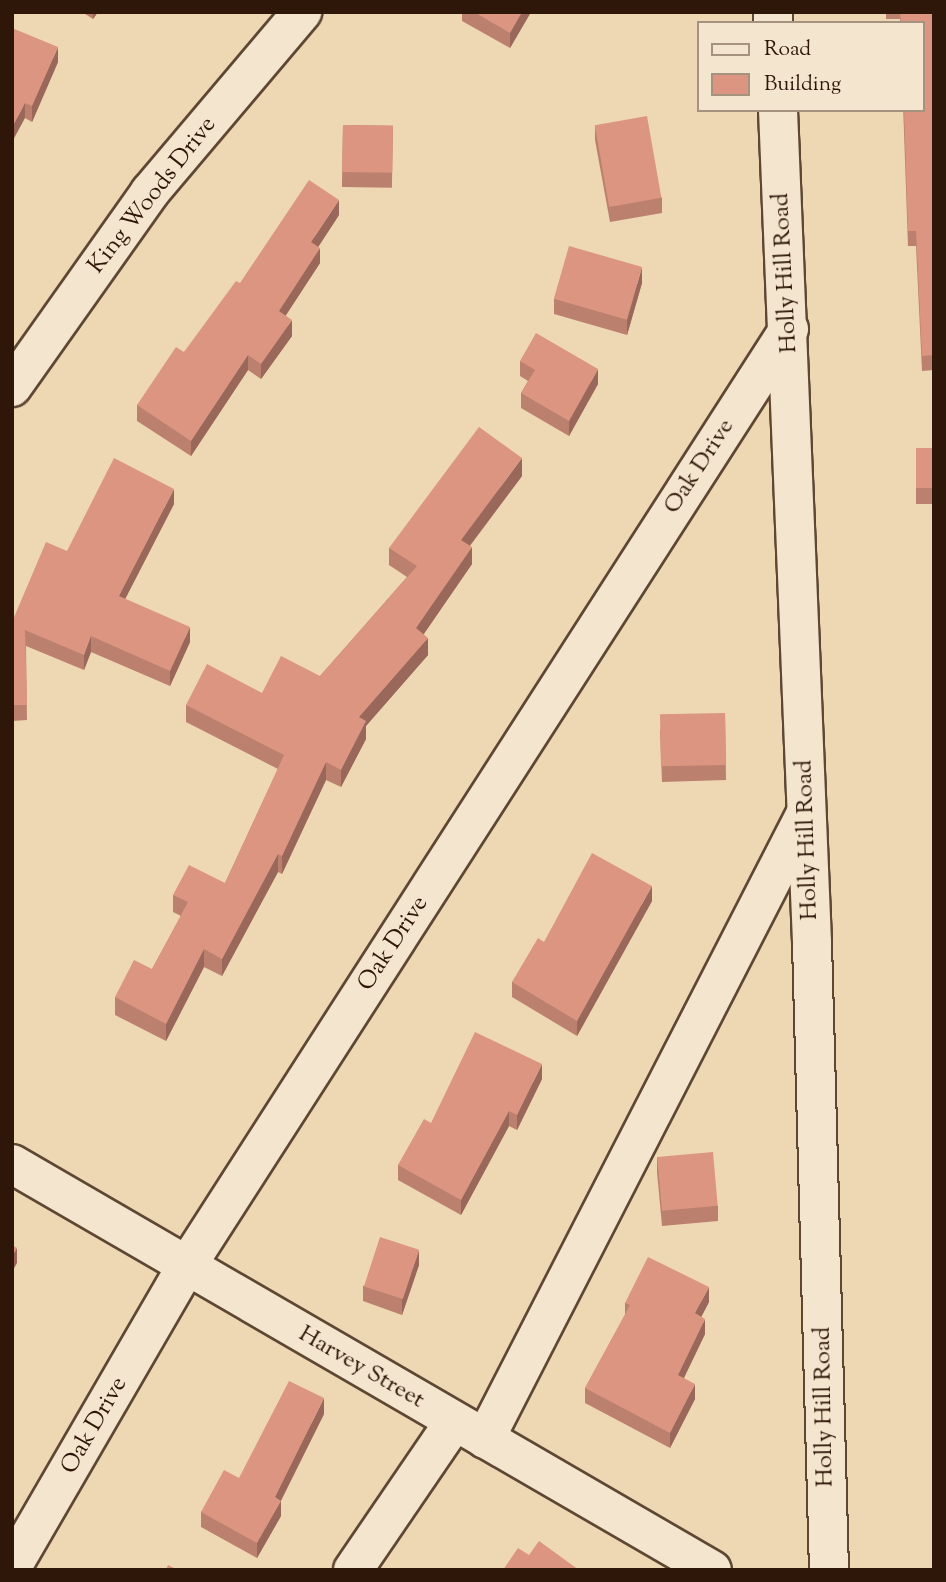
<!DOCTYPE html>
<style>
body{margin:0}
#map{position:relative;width:946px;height:1582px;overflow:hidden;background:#eed7b3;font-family:"Sorts Mill Goudy",serif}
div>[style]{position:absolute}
.roads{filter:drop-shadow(2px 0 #5e4733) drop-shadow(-2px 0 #5e4733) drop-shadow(0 2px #5e4733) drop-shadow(0 -2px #5e4733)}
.minor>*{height:38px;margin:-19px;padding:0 19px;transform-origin:19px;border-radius:19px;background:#f4e5ce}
.wall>*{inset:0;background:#bc806f;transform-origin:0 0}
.shaded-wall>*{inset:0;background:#99685a}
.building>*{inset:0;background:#db9581;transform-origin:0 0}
span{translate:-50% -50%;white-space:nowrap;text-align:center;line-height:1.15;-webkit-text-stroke:5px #f4e5ce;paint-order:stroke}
.street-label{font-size:24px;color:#2e1708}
.frame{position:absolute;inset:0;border:14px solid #2e1708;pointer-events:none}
.legend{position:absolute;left:697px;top:21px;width:228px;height:91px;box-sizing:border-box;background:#f4e5ce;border:2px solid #a5937f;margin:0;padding:9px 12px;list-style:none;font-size:21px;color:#2e1708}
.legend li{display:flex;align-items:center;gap:14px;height:35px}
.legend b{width:35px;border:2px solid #a5937f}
</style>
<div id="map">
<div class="roads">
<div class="minor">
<i style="left:773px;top:12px;width:11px;rotate:90deg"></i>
<i style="left:778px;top:110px;width:834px;rotate:87.66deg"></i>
<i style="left:812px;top:943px;width:627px;rotate:88.45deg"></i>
<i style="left:12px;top:387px;width:239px;rotate:-54.7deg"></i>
<i style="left:150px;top:192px;width:236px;rotate:-49.8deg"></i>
<i style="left:12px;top:1164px;width:809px;rotate:30.11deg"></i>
<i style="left:485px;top:1439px;width:701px;rotate:-62.85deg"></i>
<i style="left:12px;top:1567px;width:347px;rotate:-59.9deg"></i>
<i style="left:186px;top:1267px;width:1115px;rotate:-57.26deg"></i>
<i style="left:353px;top:1570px;width:179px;rotate:-55.7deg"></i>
</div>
</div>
<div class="wall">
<i style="clip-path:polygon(82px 12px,98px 12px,93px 19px)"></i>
<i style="clip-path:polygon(462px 12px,531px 12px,510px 48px,462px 21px)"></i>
<i style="clip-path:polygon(886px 12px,934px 12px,934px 370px,922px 371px,916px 246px,908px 246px,900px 19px,886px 19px)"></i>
<i style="clip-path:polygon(12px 28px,58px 62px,32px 122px,25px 118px)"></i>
<i style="left:343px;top:125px;width:50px;height:62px;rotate:1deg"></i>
<i style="clip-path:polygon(595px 125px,662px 198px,662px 213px,610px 222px,595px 140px)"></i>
<i style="clip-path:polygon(339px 215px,318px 247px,320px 263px,285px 316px,292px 336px,261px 379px,248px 370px,191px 456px,137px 421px,137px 405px,184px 352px)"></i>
<i style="clip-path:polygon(642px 283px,627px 335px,554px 314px,554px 299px)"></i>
<i style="clip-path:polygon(520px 361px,598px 384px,569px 436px,521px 408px,521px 393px,528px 381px,520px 376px)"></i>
<i style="left:916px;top:448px;width:18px;height:56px"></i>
<i style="clip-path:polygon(522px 476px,470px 546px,472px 564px,424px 634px,428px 655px,366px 726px,366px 739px,341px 787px,326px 780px,282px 874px,278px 872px,222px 976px,204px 967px,166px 1041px,115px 1015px,115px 997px,152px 969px,181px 916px,173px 912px,173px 895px,225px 883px,278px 769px,186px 722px,186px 705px,262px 693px,320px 676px,407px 577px,389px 565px,389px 548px)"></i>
<i style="clip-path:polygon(174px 504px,125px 599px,190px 642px,170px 686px,91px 652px,84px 670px,26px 646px,27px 720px,12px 721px,12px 622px,67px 551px)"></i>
<i style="clip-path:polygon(725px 713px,726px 780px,662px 782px,660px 730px)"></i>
<i style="clip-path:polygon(652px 901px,577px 1036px,512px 997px,512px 982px,544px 942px)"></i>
<i style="clip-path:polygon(542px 1079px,517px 1130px,509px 1126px,461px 1215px,398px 1180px,398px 1165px,431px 1123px)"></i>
<i style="clip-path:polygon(657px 1157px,718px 1206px,718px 1221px,662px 1226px,657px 1172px)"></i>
<i style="clip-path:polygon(419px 1265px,402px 1315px,363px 1301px,363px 1286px)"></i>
<i style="clip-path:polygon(709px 1302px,701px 1317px,705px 1334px,684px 1378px,695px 1399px,670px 1448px,585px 1403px,585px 1388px,625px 1315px,625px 1303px)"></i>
<i style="clip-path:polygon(324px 1414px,281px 1501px,281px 1516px,257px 1558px,201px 1527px,201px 1512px,239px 1478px)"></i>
</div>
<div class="shaded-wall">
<i style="clip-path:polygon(93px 12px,98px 12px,93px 19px)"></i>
<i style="clip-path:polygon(522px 12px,531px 12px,510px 48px,510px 33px)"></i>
<i style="clip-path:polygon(58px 47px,58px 62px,32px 122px,32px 106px)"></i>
<i style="clip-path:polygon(25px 103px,25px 118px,12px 142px,12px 127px)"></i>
<i style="clip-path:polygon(339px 200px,339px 215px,311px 258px,311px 242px)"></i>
<i style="clip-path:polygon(320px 248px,320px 263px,279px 326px,279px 311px)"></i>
<i style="clip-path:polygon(642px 267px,642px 283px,627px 335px,627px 320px)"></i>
<i style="clip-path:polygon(292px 320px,292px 336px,261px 379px,261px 364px)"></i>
<i style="clip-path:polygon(248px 355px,248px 370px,191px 456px,191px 441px)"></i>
<i style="clip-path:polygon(598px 369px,598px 384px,569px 436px,569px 421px)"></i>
<i style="clip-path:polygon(522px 458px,522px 476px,461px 557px,461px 540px)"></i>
<i style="clip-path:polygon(174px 489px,174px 504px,119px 611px,119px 596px)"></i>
<i style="clip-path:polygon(472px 547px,472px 564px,416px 645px,416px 628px)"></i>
<i style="clip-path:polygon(190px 627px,190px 642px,170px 686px,170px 671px)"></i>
<i style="clip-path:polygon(91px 636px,91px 652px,84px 670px,84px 655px)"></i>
<i style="clip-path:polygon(428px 638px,428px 655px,366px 726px,366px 739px,341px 787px,341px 770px,359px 717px)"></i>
<i style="clip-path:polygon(326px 762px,326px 780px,282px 874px,282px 856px)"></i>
<i style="clip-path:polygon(278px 854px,278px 872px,222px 976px,222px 959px)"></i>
<i style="clip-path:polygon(652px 886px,652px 901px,577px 1036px,577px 1021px)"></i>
<i style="clip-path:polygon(204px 949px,204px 967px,166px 1041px,166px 1024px)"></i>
<i style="clip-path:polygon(542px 1064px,542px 1079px,517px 1130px,517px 1115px)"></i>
<i style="clip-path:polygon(509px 1111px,509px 1126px,461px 1215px,461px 1200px)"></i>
<i style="clip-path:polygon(17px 1248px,17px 1263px,12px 1272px,12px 1256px)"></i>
<i style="clip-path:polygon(419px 1250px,419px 1265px,402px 1315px,402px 1299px)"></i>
<i style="clip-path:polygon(709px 1287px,709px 1302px,695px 1329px,695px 1313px)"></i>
<i style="clip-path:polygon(705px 1319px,705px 1334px,678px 1390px,678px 1375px)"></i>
<i style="clip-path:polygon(695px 1384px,695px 1399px,670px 1448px,670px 1433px)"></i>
<i style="clip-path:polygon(324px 1398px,324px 1414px,280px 1502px,281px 1501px,281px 1516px,257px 1558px,257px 1543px,275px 1497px)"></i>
</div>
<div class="building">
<i style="clip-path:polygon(474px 12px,522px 12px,510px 33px)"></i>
<i style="clip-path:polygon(900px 12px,934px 12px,934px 355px,922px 356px,916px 231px,908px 231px,904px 110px,923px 110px,923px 23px,901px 23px)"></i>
<i style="clip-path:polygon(12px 28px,58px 47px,32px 106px,25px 103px,12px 127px)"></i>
<i style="left:647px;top:116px;width:83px;height:53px;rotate:80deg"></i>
<i style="left:343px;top:125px;width:50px;height:47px;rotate:1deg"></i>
<i style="clip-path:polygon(309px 180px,339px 200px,311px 242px,320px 248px,279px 311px,292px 320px,261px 364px,248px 355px,191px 441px,137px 405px,176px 347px,184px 352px,236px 281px,240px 283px)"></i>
<i style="left:569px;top:246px;width:76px;height:55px;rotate:16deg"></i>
<i style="clip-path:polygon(536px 333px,598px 369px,569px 421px,521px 393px,535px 370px,520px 361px)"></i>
<i style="clip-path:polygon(479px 427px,522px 458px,461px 540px,472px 547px,416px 628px,428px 638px,359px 717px,366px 721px,341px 770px,326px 762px,282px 856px,278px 854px,222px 959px,204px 949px,166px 1024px,115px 997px,134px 960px,152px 969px,188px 902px,173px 895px,189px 865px,225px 883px,284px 755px,186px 705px,207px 664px,262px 693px,281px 656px,320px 676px,417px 566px,389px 548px)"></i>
<i style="left:916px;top:448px;width:18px;height:40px"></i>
<i style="clip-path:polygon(114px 458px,174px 489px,119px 596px,190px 627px,170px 671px,91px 636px,84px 655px,25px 630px,27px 705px,12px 705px,12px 622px,46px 542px,67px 551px)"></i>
<i style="left:725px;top:713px;width:52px;height:65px;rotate:89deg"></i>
<i style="clip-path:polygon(592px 853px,652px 886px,577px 1021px,512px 982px,538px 938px,544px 942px)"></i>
<i style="clip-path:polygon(475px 1032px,542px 1064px,517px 1115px,509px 1111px,461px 1200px,398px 1165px,424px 1119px,431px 1123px)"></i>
<i style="left:713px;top:1152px;width:54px;height:56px;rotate:85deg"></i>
<i style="left:380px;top:1237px;width:41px;height:52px;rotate:18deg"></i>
<i style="clip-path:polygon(12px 1245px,17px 1248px,12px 1256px)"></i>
<i style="clip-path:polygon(648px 1257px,709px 1287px,695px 1313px,705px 1319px,678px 1375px,695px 1384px,670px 1433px,585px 1388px,630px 1305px,625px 1303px)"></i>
<i style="clip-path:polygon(289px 1381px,324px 1398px,275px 1497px,281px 1501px,257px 1543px,201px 1512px,224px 1470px,239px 1478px)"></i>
<i style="clip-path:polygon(539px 1541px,579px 1570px,503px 1570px,518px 1548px,529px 1555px)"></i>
<i style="clip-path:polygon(168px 1565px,178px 1570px,166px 1570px)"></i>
</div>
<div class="street-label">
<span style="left:153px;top:196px;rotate:-52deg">King Woods Drive</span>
<span style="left:786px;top:273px;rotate:-93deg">Holly Hill Road</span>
<span style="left:700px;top:467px;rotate:-57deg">Oak Drive</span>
<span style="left:808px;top:840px;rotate:-92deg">Holly Hill Road</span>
<span style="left:394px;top:944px;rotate:-57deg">Oak Drive</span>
<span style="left:361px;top:1368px;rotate:30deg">Harvey Street</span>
<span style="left:825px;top:1407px;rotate:-91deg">Holly Hill Road</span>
<span style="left:95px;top:1426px;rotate:-60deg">Oak Drive</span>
</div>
<div class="frame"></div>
<ul class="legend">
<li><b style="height:9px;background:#f4e5ce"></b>Road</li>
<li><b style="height:19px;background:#db9581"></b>Building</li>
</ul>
</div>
